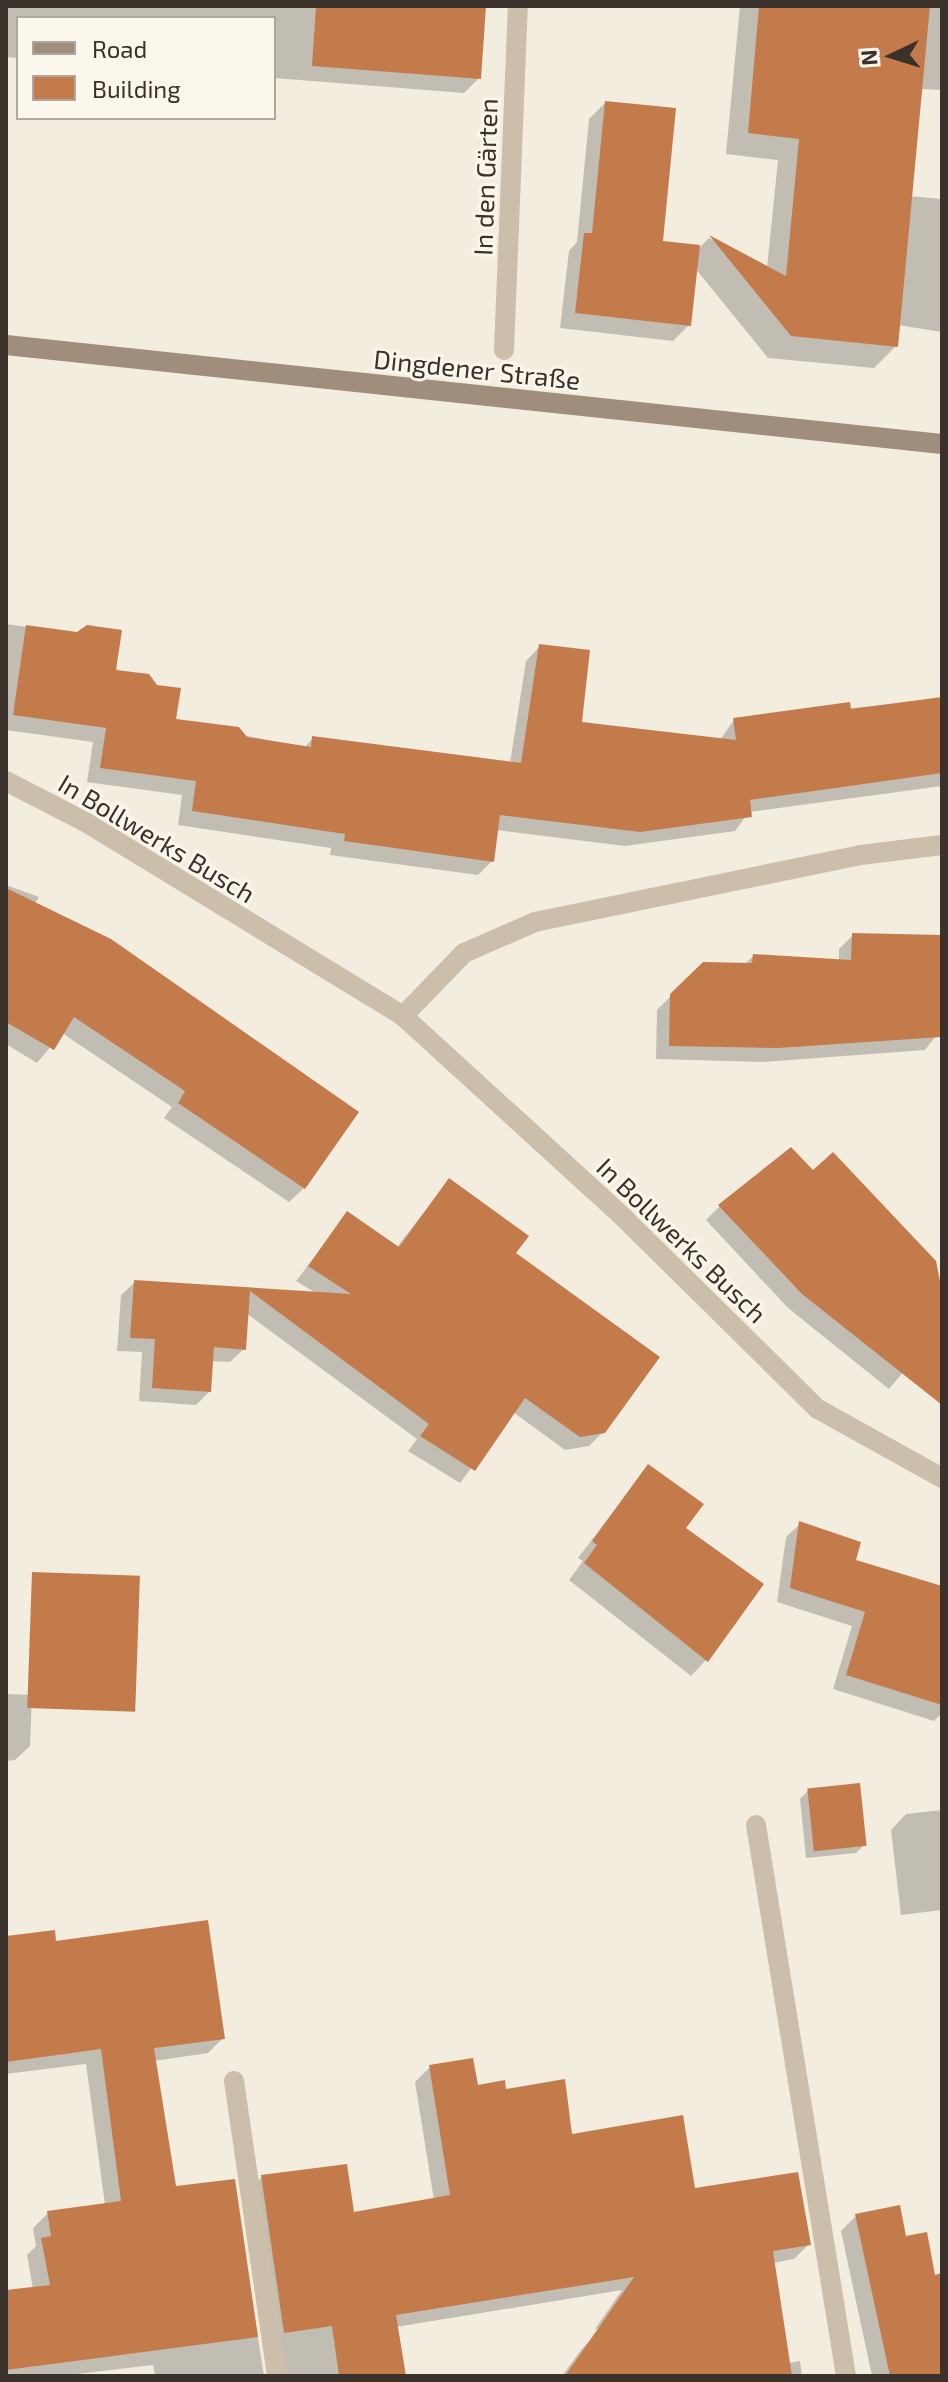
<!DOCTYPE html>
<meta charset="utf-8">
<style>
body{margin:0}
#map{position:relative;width:948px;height:2382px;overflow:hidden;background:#f3eddf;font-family:"Exo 2",sans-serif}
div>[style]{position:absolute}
.shadow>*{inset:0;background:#0003}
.building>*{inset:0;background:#c47b4c;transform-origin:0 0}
.street>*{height:20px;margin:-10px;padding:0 10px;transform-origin:10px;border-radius:10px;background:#cbbfab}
.secondary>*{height:20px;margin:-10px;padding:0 10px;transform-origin:10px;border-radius:10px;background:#9f8e7c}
span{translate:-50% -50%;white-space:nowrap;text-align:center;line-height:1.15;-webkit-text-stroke:6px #faf6ec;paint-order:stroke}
.street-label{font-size:26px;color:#39312a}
.frame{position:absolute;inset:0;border:8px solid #39312a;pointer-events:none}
.legend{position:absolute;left:16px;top:16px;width:260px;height:104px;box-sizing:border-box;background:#faf6ec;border:2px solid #ada79e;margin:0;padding:10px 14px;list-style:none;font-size:24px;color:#39312a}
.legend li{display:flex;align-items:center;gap:16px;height:40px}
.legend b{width:40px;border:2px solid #ada79e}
.north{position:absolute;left:852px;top:16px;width:80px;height:80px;-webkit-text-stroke:6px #faf6ec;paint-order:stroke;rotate:266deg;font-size:22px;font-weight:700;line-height:32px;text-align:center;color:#39312a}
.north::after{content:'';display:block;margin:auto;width:28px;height:36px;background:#39312a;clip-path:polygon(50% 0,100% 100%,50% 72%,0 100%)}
</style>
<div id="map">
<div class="shadow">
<i style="clip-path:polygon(6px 6px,483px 6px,479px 78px,464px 93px,274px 78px,274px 18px,18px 18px,18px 58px,6px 57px)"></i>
<i style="clip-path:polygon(740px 6px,942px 6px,942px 90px,920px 89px,909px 196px,942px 199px,942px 332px,898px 325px,896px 346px,874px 368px,768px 358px,695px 268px,689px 325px,673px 341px,560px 328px,569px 251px,577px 242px,589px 119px,605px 103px,661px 243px,700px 247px,709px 238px,767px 268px,778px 160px,726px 154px)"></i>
<i style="clip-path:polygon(6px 624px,77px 634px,174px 720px,304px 748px,313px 738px,510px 763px,526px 661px,540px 646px,579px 724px,720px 740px,734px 720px,942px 699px,942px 786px,749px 812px,735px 831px,625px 846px,496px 830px,492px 861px,478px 875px,330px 855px,331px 848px,178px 825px,182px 795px,87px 782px,93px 742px,6px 730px)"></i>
<i style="clip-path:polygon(6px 885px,39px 897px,35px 904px,304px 1188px,289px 1202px,164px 1118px,172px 1107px,62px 1033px,37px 1063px,6px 1044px)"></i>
<i style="clip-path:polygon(853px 935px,942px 937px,942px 1028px,925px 1050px,763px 1062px,656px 1059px,657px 1010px,703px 964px,744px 965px,753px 956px,839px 961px,839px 949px)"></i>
<i style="clip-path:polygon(449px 1180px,513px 1254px,603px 1432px,589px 1446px,565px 1450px,513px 1412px,460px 1483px,408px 1451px,417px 1439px,246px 1313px,244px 1349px,230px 1362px,211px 1361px,210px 1391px,196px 1405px,139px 1401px,142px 1352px,117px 1351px,121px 1295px,135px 1282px,316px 1293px,296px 1281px,348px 1214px,397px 1247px)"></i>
<i style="clip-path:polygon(720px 1206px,942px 1293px,942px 1326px,889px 1389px,788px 1308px,706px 1220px)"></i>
<i style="clip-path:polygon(648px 1466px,683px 1529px,706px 1660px,691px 1676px,569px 1580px,583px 1561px,578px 1558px)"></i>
<i style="clip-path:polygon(800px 1524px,853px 1561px,942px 1588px,942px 1713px,934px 1721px,833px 1689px,852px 1626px,777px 1602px,786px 1537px)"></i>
<i style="clip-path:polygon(6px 1694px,32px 1695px,30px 1746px,15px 1760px,6px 1761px)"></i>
<i style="clip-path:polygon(808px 1791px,864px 1845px,856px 1853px,806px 1858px,800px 1799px)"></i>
<i style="clip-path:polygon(942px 1810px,942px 1910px,901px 1915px,891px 1830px,906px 1814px)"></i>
<i style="clip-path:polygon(6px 1938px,54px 1943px,223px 2038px,208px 2053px,154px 2061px,175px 2188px,233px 2181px,264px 2376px,155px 2376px,153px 2365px,61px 2376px,6px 2376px,6px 2292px,33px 2289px,27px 2255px,36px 2246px,33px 2228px,48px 2213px,105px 2205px,86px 2064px,6px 2074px)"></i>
<i style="clip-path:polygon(430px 2067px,477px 2087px,505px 2091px,571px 2136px,809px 2244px,794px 2259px,773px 2263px,788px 2363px,800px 2361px,802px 2376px,669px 2376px,657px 2317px,595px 2329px,622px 2290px,396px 2327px,404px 2376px,273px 2376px,247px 2192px,262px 2177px,352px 2214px,434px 2200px,415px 2082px)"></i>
<i style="clip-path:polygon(856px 2216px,904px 2238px,933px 2276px,942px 2274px,942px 2376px,872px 2376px,841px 2231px)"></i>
<i style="clip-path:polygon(594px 2336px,601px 2376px,562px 2376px,581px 2350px)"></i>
</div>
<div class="building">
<i style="clip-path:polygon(316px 6px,486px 6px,481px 79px,312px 66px)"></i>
<i style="clip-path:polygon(759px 6px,930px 6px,898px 347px,791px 336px,709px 235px,786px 276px,799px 139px,748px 133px)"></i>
<i style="clip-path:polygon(605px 101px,676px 108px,663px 241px,700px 245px,691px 326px,575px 313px,584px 233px,592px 233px)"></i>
<i style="clip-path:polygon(26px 625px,77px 632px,87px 625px,122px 630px,116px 670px,149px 674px,157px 685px,181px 688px,176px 719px,239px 727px,247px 737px,311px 747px,312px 736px,521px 763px,539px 644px,590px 650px,582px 722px,736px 740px,733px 718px,850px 702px,851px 709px,942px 697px,942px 773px,750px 800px,752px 817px,640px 832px,500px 815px,494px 862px,344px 841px,345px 834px,192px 811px,196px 781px,100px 768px,106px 728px,13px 715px)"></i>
<i style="clip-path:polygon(6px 888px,111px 939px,359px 1112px,305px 1189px,178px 1103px,185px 1091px,74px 1017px,54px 1050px,6px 1022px)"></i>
<i style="clip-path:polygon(852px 933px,942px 935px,941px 1037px,778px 1048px,669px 1046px,670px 994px,703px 962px,752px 963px,753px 954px,851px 960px)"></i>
<i style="clip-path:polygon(791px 1147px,813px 1170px,833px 1152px,936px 1261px,942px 1291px,942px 1405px,802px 1294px,718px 1205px)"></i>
<i style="clip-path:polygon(449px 1178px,529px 1236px,516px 1253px,660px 1357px,605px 1433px,580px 1437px,525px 1398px,475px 1471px,420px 1436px,429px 1424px,250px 1291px,246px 1350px,214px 1347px,211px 1392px,152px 1388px,155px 1339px,130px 1338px,134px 1280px,351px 1294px,308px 1266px,347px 1211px,399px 1247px)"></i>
<i style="clip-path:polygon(648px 1464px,704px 1504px,686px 1528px,764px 1584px,708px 1662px,584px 1563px,597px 1545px,592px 1541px)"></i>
<i style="clip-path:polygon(799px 1521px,861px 1542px,856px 1560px,942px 1586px,942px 1705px,846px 1675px,865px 1612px,790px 1588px)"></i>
<i style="left:32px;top:1572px;width:108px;height:136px;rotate:2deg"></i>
<i style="left:860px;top:1783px;width:63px;height:53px;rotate:84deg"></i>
<i style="clip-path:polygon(208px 1920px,225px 2039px,154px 2048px,176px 2186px,235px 2179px,258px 2337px,6px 2370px,6px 2290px,50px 2285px,41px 2238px,51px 2236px,47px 2211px,121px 2201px,101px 2049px,6px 2062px,6px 1936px,55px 1930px,56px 1941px)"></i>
<i style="clip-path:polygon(473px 2058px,478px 2085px,505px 2080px,506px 2089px,565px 2079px,572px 2134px,683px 2115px,695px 2188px,798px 2172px,811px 2245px,773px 2251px,792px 2376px,565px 2376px,634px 2277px,396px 2315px,406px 2376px,339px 2376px,332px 2326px,284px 2333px,261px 2175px,347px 2164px,354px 2212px,450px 2195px,429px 2065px)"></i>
<i style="clip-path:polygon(900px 2205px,906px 2236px,927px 2232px,935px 2275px,942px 2273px,942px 2376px,890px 2376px,855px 2214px)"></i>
</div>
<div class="street">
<i style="left:504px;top:350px;width:344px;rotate:-87.7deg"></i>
<i style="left:6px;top:781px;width:91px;rotate:27.4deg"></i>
<i style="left:87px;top:823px;width:370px;rotate:31.4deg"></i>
<i style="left:942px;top:845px;width:82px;rotate:173deg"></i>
<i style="left:861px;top:855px;width:333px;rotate:168.4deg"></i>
<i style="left:535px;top:922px;width:77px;rotate:156.4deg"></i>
<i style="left:464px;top:953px;width:88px;rotate:134.1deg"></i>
<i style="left:403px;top:1016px;width:301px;rotate:42.4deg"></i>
<i style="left:625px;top:1219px;width:271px;rotate:44.6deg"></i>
<i style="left:818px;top:1409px;width:142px;rotate:29.1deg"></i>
<i style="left:756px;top:1825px;width:558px;rotate:80.72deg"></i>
<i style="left:234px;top:2081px;width:298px;rotate:81.7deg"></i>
</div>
<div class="secondary">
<i style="left:6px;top:345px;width:941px;rotate:6.04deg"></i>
</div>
<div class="street-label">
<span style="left:485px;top:177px;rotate:-88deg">In den Gärten</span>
<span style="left:477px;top:369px;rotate:6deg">Dingdener Straße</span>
<span style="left:157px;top:838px;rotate:31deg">In Bollwerks Busch</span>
<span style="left:682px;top:1240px;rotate:44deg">In Bollwerks Busch</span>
</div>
<div class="frame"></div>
<ul class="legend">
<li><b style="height:10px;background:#9f8e7c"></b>Road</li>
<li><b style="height:22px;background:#c47b4c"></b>Building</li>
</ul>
<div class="north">N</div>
</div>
